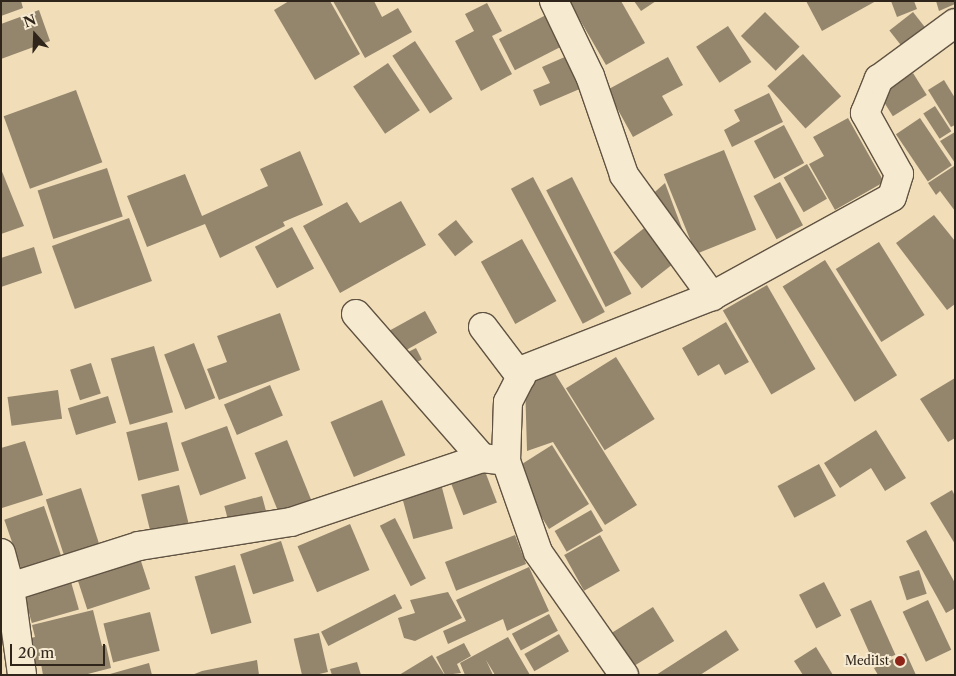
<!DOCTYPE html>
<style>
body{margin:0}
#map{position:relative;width:956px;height:676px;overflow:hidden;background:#f1deb8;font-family:"Libre Caslon Text",serif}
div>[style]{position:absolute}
.building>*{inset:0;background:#94856d;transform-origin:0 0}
.roads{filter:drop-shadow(1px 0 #605342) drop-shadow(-1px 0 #605342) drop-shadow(0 1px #605342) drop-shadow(0 -1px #605342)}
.minor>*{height:28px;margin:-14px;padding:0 14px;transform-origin:14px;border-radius:14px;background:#f6ead1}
.dots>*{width:14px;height:14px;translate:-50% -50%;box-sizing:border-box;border:2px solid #f6ead1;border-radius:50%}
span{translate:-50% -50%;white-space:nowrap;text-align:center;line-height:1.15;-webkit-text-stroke:4px #f6ead1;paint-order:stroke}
.poi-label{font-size:12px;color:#2f251b}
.right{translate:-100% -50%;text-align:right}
.frame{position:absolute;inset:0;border:2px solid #2f251b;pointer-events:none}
.north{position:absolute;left:10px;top:10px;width:50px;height:50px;-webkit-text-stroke:4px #f6ead1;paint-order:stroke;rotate:340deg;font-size:14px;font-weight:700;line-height:20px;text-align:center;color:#2f251b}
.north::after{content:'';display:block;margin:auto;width:18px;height:22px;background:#2f251b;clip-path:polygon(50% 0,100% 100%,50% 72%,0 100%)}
.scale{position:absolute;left:10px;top:644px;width:95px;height:22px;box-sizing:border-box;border:2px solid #2f251b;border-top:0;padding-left:6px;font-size:15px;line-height:18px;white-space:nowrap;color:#2f251b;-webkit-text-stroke:4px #f6ead1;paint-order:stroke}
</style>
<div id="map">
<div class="building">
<i style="clip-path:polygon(1px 1px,21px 1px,23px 8px,1px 16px)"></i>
<i style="clip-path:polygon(289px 1px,330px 1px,360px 54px,315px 80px,274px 10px)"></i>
<i style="clip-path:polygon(333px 1px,374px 1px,382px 17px,398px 8px,412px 32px,365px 58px)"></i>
<i style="clip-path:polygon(569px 1px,621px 1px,645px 43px,606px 65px)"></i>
<i style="clip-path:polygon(634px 1px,656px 1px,641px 11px)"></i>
<i style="clip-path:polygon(806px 1px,876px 1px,822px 31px)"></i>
<i style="clip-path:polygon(891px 1px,914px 1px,917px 9px,897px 17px)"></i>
<i style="clip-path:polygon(936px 1px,955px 1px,955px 4px,939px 11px)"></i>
<i style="clip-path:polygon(487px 3px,502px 31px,492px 36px,512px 74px,481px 91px,455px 41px,474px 31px,465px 14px)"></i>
<i style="clip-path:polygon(39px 10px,50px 41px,1px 59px,1px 24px)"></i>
<i style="left:765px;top:12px;width:49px;height:34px;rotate:45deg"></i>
<i style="left:913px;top:12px;width:23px;height:30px;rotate:52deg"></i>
<i style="left:548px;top:14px;width:35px;height:55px;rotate:63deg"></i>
<i style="left:728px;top:26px;width:43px;height:38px;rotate:57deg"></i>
<i style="left:415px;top:41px;width:69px;height:27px;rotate:57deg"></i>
<i style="left:803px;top:54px;width:57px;height:48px;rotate:48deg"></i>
<i style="clip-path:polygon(567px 56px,582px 88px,540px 106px,533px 90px,550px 83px,542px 67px)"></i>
<i style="clip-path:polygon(668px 57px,683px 85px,662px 96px,673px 115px,633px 137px,607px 90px)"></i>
<i style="left:388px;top:63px;width:57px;height:42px;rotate:56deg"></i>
<i style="left:913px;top:73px;width:26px;height:40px;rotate:58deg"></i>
<i style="clip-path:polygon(944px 80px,955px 98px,955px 125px,951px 127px,928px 90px)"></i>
<i style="left:76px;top:90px;width:77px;height:77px;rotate:70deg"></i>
<i style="clip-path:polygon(769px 93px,783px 122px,732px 147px,724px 130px,740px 121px,734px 110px)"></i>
<i style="left:935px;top:106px;width:30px;height:14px;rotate:57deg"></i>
<i style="clip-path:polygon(848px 118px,884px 182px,835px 210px,809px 164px,824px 156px,813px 137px)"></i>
<i style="left:920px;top:118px;width:57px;height:29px;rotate:56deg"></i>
<i style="left:784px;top:125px;width:43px;height:34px;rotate:62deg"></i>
<i style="clip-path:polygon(955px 132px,955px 163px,940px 141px)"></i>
<i style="left:724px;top:150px;width:86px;height:65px;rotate:68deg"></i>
<i style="clip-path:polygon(300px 151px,323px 205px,283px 222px,285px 226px,220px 258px,205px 224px,147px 247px,127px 196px,185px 174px,202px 216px,268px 186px,260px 169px)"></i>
<i style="left:807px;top:164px;width:40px;height:27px;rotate:60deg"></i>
<i style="clip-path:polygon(954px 166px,955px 167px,955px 211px,940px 191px,936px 195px,928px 183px)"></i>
<i style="left:107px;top:168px;width:51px;height:73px;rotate:72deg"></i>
<i style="clip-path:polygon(1px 169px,24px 226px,1px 234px)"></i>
<i style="left:533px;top:177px;width:153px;height:25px;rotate:62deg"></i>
<i style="left:572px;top:177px;width:131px;height:29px;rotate:63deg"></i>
<i style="left:780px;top:182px;width:49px;height:30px;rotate:62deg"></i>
<i style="clip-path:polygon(665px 183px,687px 242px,648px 198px)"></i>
<i style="clip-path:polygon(401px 201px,426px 245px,340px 293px,303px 226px,347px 202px,360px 223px)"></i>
<i style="clip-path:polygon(934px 215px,955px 241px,955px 304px,947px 310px,896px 243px)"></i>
<i style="left:129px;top:218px;width:67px;height:82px;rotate:70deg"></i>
<i style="left:456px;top:220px;width:28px;height:23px;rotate:52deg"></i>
<i style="left:652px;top:222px;width:46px;height:49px;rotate:52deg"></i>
<i style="left:292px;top:227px;width:47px;height:42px;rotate:62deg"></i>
<i style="left:522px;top:239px;width:71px;height:47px;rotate:61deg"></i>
<i style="left:879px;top:242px;width:86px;height:51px;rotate:58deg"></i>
<i style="clip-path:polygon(34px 247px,42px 273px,1px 287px,1px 258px)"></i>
<i style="left:825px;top:260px;width:136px;height:50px;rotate:58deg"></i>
<i style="left:767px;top:285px;width:97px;height:51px;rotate:60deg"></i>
<i style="left:425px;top:311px;width:25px;height:45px;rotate:61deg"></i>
<i style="clip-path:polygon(280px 313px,300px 370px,219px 400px,207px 369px,227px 362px,217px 336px)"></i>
<i style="clip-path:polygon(726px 322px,749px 362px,725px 375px,719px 364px,698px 376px,682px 348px)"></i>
<i style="left:194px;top:343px;width:59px;height:32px;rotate:69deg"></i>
<i style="left:154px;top:346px;width:69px;height:45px;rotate:74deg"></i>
<i style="left:416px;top:348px;width:13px;height:17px;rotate:63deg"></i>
<i style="left:616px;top:357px;width:73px;height:59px;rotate:58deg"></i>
<i style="left:91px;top:363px;width:32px;height:22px;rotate:72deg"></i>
<i style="clip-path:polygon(551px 367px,637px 505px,605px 525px,553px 442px,527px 451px,525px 383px)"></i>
<i style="clip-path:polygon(955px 378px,955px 438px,948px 442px,920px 399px)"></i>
<i style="left:270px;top:385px;width:33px;height:50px;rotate:67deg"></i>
<i style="left:58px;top:390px;width:29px;height:51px;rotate:82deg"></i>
<i style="left:108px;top:396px;width:28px;height:42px;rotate:73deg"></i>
<i style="left:382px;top:400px;width:60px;height:56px;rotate:67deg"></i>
<i style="left:167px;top:422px;width:50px;height:42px;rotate:76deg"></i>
<i style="left:227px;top:426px;width:56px;height:49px;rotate:70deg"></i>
<i style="clip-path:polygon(876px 430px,906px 478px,885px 491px,871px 468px,840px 488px,824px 463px)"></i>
<i style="left:287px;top:440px;width:69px;height:35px;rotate:68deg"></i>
<i style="clip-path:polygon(25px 441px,43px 495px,2px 508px,1px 448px)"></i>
<i style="clip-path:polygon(552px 445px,589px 504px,549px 529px,525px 490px,522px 464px)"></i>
<i style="left:819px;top:464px;width:36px;height:47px;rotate:62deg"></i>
<i style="left:483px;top:466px;width:39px;height:36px;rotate:69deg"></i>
<i style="left:441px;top:484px;width:46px;height:41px;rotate:75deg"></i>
<i style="left:179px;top:485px;width:40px;height:39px;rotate:76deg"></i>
<i style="left:81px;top:488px;width:63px;height:37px;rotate:72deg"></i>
<i style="clip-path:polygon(952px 490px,955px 496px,955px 544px,930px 503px)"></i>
<i style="left:262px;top:496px;width:23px;height:39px;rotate:75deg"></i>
<i style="left:44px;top:506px;width:56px;height:42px;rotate:71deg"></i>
<i style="left:591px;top:510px;width:24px;height:42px;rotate:60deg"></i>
<i style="left:395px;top:518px;width:68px;height:17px;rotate:63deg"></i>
<i style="left:350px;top:524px;width:50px;height:57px;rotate:67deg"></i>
<i style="clip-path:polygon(926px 530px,955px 583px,955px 608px,946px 613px,906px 541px)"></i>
<i style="left:515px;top:535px;width:31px;height:75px;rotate:69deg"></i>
<i style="left:600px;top:535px;width:41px;height:41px;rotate:61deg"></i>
<i style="left:281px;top:541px;width:42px;height:43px;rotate:72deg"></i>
<i style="left:138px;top:552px;width:39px;height:66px;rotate:72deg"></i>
<i style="left:235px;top:565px;width:60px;height:42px;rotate:74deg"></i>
<i style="clip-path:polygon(529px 567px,549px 611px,507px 631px,503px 619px,448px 644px,443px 631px,466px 621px,456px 600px)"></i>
<i style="left:919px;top:570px;width:25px;height:21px;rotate:72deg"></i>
<i style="left:69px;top:575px;width:36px;height:49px;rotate:74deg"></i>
<i style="left:824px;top:582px;width:38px;height:28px;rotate:63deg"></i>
<i style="clip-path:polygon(448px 592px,462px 618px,415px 641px,404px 638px,398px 618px,415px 613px,410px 600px)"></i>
<i style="left:395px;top:594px;width:16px;height:83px;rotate:63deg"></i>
<i style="left:871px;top:600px;width:60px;height:23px;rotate:66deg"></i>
<i style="left:928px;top:600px;width:55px;height:28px;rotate:65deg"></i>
<i style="left:653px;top:607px;width:40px;height:55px;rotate:58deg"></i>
<i style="clip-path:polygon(93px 610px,102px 646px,106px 645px,111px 668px,84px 675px,43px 675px,41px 664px,28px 668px,22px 640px,35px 637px,32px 625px)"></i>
<i style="left:150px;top:612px;width:40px;height:48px;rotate:76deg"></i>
<i style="left:549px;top:614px;width:19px;height:42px;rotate:62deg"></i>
<i style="clip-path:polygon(726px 630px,739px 650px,700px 675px,656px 675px)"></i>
<i style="left:319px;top:633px;width:40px;height:26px;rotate:77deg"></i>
<i style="left:559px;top:634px;width:20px;height:40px;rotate:60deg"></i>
<i style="clip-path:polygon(508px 637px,530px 675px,495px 675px,486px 660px,493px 675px,465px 675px,460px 663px)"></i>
<i style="clip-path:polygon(464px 643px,471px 656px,457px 664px,461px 673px,445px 675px,436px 657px)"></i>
<i style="clip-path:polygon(816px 647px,833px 675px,803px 675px,794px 661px)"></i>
<i style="clip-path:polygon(906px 653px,916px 675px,878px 675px,874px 668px)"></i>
<i style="clip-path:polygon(432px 655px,444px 674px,399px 675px)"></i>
<i style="clip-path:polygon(257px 660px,259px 675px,192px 675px,202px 671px)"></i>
<i style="clip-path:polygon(357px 662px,361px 675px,332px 675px,330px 669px)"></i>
<i style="clip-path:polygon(149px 663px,152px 675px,110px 675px,110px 674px)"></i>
</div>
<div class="roads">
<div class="minor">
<i style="left:554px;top:1px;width:83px;rotate:64.4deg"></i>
<i style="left:590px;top:76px;width:105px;rotate:71deg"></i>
<i style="left:624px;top:175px;width:150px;rotate:54deg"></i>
<i style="left:356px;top:314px;width:191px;rotate:48.8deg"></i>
<i style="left:483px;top:327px;width:63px;rotate:52.8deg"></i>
<i style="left:1px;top:553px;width:35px;rotate:75deg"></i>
<i style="left:10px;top:587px;width:89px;rotate:82.2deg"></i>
<i style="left:10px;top:587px;width:135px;rotate:-17.6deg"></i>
<i style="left:139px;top:546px;width:154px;rotate:-9deg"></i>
<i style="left:291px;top:522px;width:201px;rotate:-18.5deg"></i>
<i style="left:482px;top:458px;width:24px;rotate:7deg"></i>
<i style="left:624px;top:675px;width:150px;rotate:-125deg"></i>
<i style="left:538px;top:552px;width:96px;rotate:-109.4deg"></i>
<i style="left:506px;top:461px;width:59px;rotate:-88.1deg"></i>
<i style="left:508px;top:402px;width:37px;rotate:-63deg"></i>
<i style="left:525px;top:369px;width:201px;rotate:-21.3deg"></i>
<i style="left:712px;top:296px;width:205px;rotate:-28.8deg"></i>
<i style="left:892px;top:197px;width:24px;rotate:-73deg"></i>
<i style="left:899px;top:174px;width:70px;rotate:-119.1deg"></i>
<i style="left:865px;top:113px;width:37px;rotate:-68deg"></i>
<i style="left:879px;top:79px;width:94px;rotate:-36.4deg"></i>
</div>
</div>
<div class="dots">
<i style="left:900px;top:661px;background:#8f2418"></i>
</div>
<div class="poi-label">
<span class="right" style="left:889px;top:661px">Medi1st</span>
</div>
<div class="frame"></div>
<div class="north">N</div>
<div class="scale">20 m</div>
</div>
